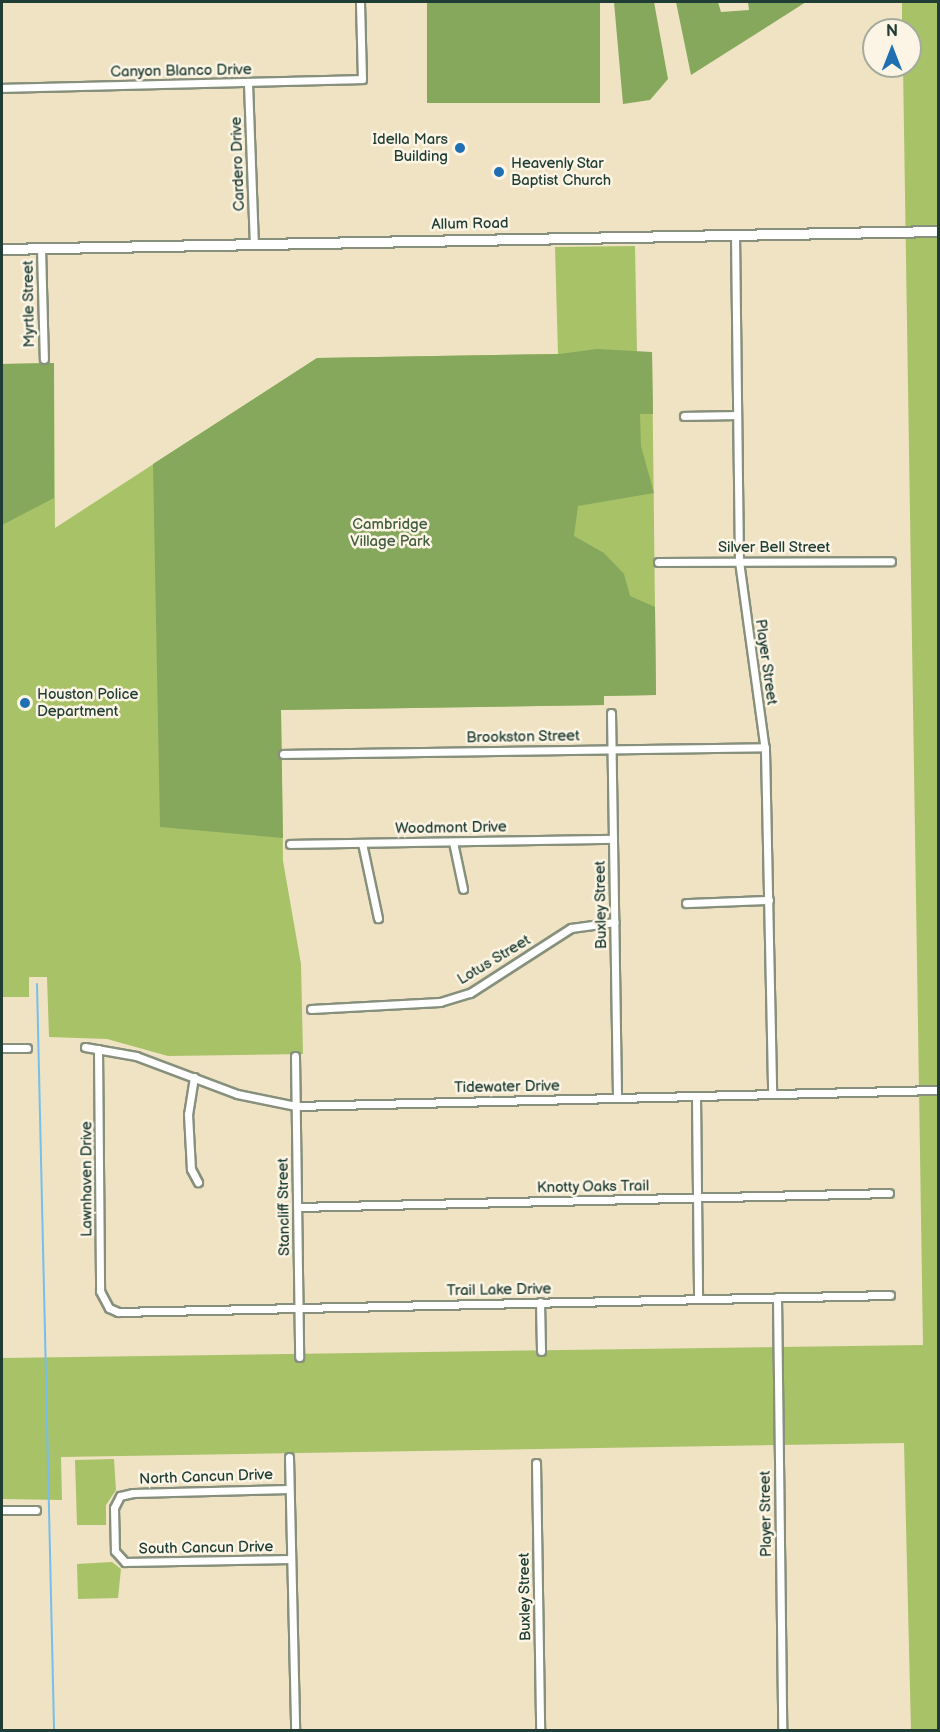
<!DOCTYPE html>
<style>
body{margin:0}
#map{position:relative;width:940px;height:1732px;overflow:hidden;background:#efe3c4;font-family:"Balsamiq Sans",sans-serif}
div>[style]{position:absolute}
.green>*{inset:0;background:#a8c267}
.forest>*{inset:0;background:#86a85c;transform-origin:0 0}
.stream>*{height:2px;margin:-1px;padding:0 1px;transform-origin:1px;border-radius:1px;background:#77beee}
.roads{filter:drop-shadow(2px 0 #87907c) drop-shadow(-2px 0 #87907c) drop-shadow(0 2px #87907c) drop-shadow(0 -2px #87907c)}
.street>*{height:7px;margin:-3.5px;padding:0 3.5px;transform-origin:3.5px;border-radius:3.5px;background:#fff}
.secondary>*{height:9px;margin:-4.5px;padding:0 4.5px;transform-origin:4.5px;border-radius:4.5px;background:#fff}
.dots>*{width:16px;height:16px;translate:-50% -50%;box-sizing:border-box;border:3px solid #fcf5e5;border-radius:50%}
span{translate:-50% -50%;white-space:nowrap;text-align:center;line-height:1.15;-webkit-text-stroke:5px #fcf5e5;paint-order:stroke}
.street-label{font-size:15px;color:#1f3d34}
.poi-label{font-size:15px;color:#1f3d34}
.right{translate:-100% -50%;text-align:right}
.left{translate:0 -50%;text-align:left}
.park-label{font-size:15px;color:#415e41}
.frame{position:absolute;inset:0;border:3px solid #1f3d34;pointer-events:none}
.north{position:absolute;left:862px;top:18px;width:60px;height:60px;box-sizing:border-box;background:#fcf5e5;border:2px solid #a4ab9e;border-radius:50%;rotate:0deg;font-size:16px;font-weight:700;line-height:24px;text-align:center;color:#1f3d34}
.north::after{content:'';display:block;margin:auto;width:21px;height:27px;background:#1f6fb2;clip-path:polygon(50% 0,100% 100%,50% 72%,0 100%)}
</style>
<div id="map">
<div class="green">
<i style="clip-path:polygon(902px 2px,938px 2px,938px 1730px,911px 1730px,904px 1443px,61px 1457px,62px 1500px,2px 1499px,2px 1358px,923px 1345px,903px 66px,910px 66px,910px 30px,902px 30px)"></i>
<i style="clip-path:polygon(635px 246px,637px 352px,652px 352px,656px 695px,604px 696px,604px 705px,281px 710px,283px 861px,301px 964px,303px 1054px,168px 1056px,107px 1039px,49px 1037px,47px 977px,29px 977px,29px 997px,2px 997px,2px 364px,54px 363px,55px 528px,317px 358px,558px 354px,555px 247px)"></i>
<i style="clip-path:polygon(114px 1459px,116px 1490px,106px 1505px,106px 1525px,77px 1525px,75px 1460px)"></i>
<i style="clip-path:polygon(112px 1562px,121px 1569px,118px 1598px,78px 1599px,77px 1564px)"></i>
</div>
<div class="forest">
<i style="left:427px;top:2px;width:173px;height:101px"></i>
<i style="clip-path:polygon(614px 2px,654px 2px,668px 79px,650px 100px,623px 104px)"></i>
<i style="clip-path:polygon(676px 2px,718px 2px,721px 12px,749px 10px,748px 2px,806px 2px,691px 75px)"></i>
<i style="clip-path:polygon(597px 349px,652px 352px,653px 414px,640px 414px,641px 446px,654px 493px,578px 506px,574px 536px,604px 553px,624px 574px,630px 596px,655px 607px,656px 695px,604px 696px,604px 705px,281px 710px,283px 838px,160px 827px,153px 464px,317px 358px,559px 354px)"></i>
<i style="clip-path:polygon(54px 363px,54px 498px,2px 525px,2px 364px)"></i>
</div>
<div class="stream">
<i style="left:37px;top:984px;width:746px;rotate:88.69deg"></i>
</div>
<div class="roads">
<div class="street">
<i style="left:248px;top:83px;width:161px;rotate:87.9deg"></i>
<i style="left:2px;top:88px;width:360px;rotate:-1.4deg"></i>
<i style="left:362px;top:79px;width:77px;rotate:-91.5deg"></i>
<i style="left:735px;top:234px;width:327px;rotate:89.3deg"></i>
<i style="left:739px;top:561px;width:191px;rotate:82.2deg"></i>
<i style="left:765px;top:750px;width:344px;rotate:88.8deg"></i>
<i style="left:41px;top:248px;width:111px;rotate:88.5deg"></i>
<i style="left:684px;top:416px;width:52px;rotate:-1.1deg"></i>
<i style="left:658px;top:562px;width:233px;rotate:-0.2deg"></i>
<i style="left:611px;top:713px;width:385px;rotate:89.1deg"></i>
<i style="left:283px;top:754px;width:482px;rotate:-0.8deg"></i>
<i style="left:453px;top:842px;width:48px;rotate:78deg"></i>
<i style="left:362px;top:843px;width:77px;rotate:78deg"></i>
<i style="left:290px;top:844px;width:323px;rotate:-0.9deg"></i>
<i style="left:686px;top:903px;width:83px;rotate:-2.1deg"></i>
<i style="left:311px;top:1009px;width:129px;rotate:-3.1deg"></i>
<i style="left:440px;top:1002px;width:31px;rotate:-17deg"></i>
<i style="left:470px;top:993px;width:120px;rotate:-32.8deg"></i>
<i style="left:571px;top:928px;width:44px;rotate:-7.8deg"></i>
<i style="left:85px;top:1047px;width:52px;rotate:10deg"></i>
<i style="left:136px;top:1056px;width:108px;rotate:20.6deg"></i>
<i style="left:237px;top:1094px;width:60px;rotate:11.5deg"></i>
<i style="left:296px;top:1106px;width:642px;rotate:-1.43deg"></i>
<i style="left:2px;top:1048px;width:25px"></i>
<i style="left:98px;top:1049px;width:242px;rotate:89.5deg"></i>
<i style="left:100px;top:1291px;width:19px;rotate:62deg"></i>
<i style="left:109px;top:1308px;width:10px;rotate:24deg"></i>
<i style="left:118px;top:1312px;width:772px;rotate:-1.26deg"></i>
<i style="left:295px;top:1056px;width:301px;rotate:89.2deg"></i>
<i style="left:194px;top:1077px;width:37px;rotate:99deg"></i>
<i style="left:188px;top:1114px;width:55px;rotate:86.9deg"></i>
<i style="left:191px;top:1169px;width:15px;rotate:62deg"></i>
<i style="left:696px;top:1097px;width:201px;rotate:89.4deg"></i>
<i style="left:297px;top:1207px;width:592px;rotate:-1.35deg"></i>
<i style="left:777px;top:1297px;width:433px;rotate:89.3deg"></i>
<i style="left:540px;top:1302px;width:49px;rotate:88.8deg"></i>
<i style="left:289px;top:1457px;width:273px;rotate:88.7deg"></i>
<i style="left:536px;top:1463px;width:267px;rotate:89.1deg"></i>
<i style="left:289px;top:1489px;width:156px;rotate:178.5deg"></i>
<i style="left:133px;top:1493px;width:13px;rotate:167deg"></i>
<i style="left:120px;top:1496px;width:13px;rotate:117deg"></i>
<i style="left:114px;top:1508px;width:43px;rotate:88.7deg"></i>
<i style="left:115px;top:1551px;width:15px;rotate:48deg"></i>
<i style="left:125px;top:1562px;width:166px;rotate:-1deg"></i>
<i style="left:2px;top:1510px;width:34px"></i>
</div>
<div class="secondary">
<i style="left:2px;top:249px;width:936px;rotate:-1.1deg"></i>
</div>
</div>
<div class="dots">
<i style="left:460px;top:148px;background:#1f6fb2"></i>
<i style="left:499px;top:172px;background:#1f6fb2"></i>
<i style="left:25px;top:703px;background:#1f6fb2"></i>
</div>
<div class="street-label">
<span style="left:181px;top:71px;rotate:-1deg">Canyon Blanco Drive</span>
<span style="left:238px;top:164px;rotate:-92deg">Cardero Drive</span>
<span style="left:470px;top:224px;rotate:-1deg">Allum Road</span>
<span style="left:29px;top:304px;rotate:-91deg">Myrtle Street</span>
<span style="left:774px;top:548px">Silver Bell Street</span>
<span style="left:766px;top:662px;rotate:82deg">Player Street</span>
<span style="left:523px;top:737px;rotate:-1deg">Brookston Street</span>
<span style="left:451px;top:828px;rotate:-1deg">Woodmont Drive</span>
<span style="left:601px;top:905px;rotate:-91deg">Buxley Street</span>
<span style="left:494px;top:960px;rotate:-31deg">Lotus Street</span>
<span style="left:507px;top:1087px;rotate:-1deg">Tidewater Drive</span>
<span style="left:87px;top:1179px;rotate:-90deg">Lawnhaven Drive</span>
<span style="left:593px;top:1187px;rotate:-1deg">Knotty Oaks Trail</span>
<span style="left:284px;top:1207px;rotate:-91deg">Stancliff Street</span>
<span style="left:499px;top:1290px;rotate:-1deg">Trail Lake Drive</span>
<span style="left:206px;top:1477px;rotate:-2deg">North Cancun Drive</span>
<span style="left:766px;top:1514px;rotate:-91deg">Player Street</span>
<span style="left:206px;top:1548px;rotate:-1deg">South Cancun Drive</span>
<span style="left:525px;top:1597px;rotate:-91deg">Buxley Street</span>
</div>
<div class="poi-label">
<span class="right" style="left:448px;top:148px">Idella Mars<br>Building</span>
<span class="left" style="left:511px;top:172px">Heavenly Star<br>Baptist Church</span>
<span class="left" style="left:37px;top:703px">Houston Police<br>Department</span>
</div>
<div class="park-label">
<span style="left:390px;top:533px">Cambridge<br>Village Park</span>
</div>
<div class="frame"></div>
<div class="north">N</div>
</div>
